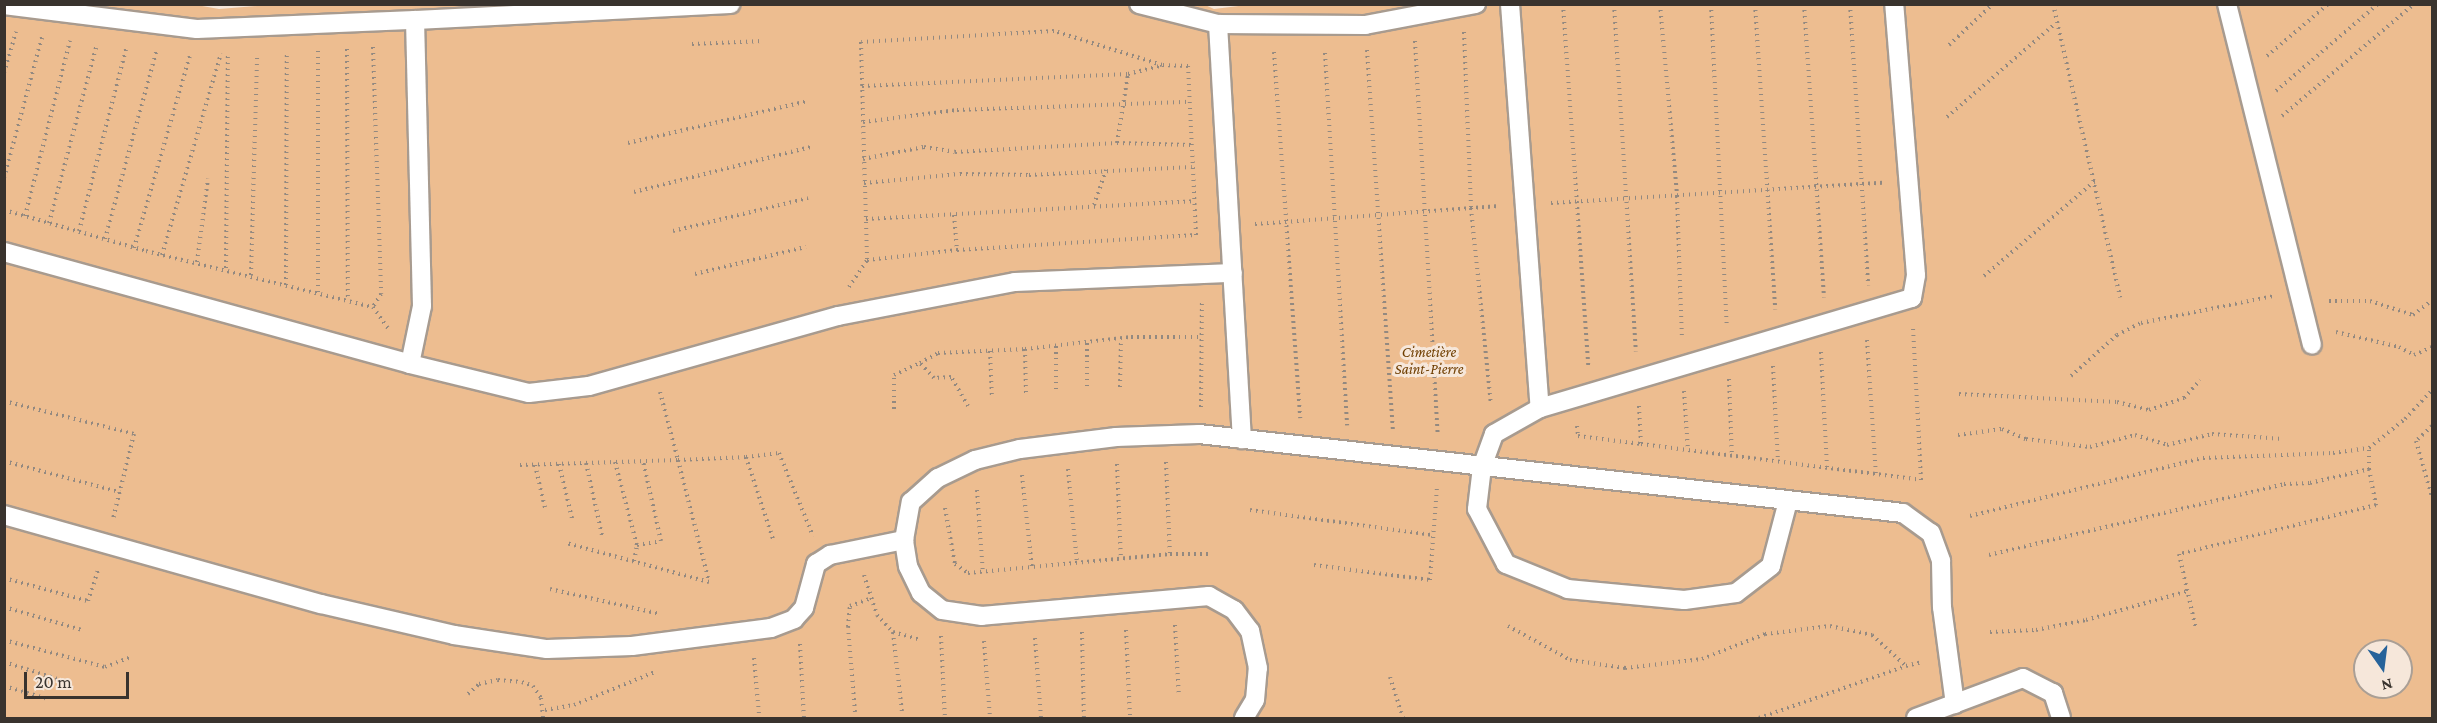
<!DOCTYPE html>
<meta charset="utf-8">
<style>
body{margin:0}
#map{position:relative;width:2437px;height:723px;overflow:hidden;background:#f6e7da;font-family:"Crimson Pro",serif}
div>[style]{position:absolute}
.green>*{inset:0;background:#edbd90}
.path>*{height:4px;margin-top:-2px;transform-origin:0;background:repeating-linear-gradient(90deg,#938980 0 1.5px,transparent 0 6px)}
.roads{filter:drop-shadow(2px 0 #a89b8f) drop-shadow(-2px 0 #a89b8f) drop-shadow(0 2px #a89b8f) drop-shadow(0 -2px #a89b8f)}
.service>*{height:18px;margin:-9px;padding:0 9px;transform-origin:9px;border-radius:9px;background:#fff}
span{translate:-50% -50%;white-space:nowrap;text-align:center;line-height:1.15;-webkit-text-stroke:6px #f6e7da;paint-order:stroke}
.park-label{font-size:15px;color:#6f3e00;font-style:italic}
.frame{position:absolute;inset:0;border:6px solid #39332e;pointer-events:none}
.north{position:absolute;left:2353px;top:639px;width:60px;height:60px;box-sizing:border-box;background:#f6e7da;border:2px solid #aa9f95;border-radius:50%;rotate:166deg;font-size:16px;font-weight:700;line-height:24px;text-align:center;color:#39332e}
.north::after{content:'';display:block;margin:auto;width:21px;height:27px;background:#27639a;clip-path:polygon(50% 0,100% 100%,50% 72%,0 100%)}
.scale{position:absolute;left:24px;top:672px;width:105px;height:27px;box-sizing:border-box;border:3px solid #39332e;border-top:0;padding-left:8px;font-size:18px;line-height:21px;white-space:nowrap;color:#39332e;-webkit-text-stroke:4px #f6e7da;paint-order:stroke}
</style>
<div id="map">
<div class="green">
<i style="clip-path:polygon(evenodd,191px 4px,219px 9px,283px 4px,1203px 4px,1214px 9px,1255px 4px,2432px 5px,2432px 718px,5px 718px,4px 5px,191px 4px,2365px 651px,2401px 651px,2401px 687px,2365px 687px,2365px 651px)"></i>
</div>
<div class="path">
<i style="left:1563px;top:4px;width:363px;rotate:86deg"></i>
<i style="left:1614px;top:4px;width:348px;rotate:86.4deg"></i>
<i style="left:1660px;top:4px;width:193px;rotate:84.9deg"></i>
<i style="left:1677px;top:196px;width:143px;rotate:88deg"></i>
<i style="left:1711px;top:4px;width:322px;rotate:87.2deg"></i>
<i style="left:1755px;top:4px;width:306px;rotate:86.2deg"></i>
<i style="left:1804px;top:4px;width:294px;rotate:86.1deg"></i>
<i style="left:1850px;top:4px;width:282px;rotate:86.3deg"></i>
<i style="left:2053px;top:4px;width:301px;rotate:77.1deg"></i>
<i style="left:1464px;top:32px;width:176px;rotate:87.7deg"></i>
<i style="left:1471px;top:208px;width:197px;rotate:84.2deg"></i>
<i style="left:1415px;top:41px;width:395px;rotate:86.7deg"></i>
<i style="left:692px;top:44px;width:70px;rotate:-2.5deg"></i>
<i style="left:1949px;top:45px;width:60px;rotate:-43deg"></i>
<i style="left:373px;top:47px;width:247px;rotate:88.1deg"></i>
<i style="left:381px;top:294px;width:15px;rotate:122deg"></i>
<i style="left:373px;top:307px;width:28px;rotate:55deg"></i>
<i style="left:347px;top:49px;width:252px;rotate:89.8deg"></i>
<i style="left:1367px;top:50px;width:380px;rotate:86.1deg"></i>
<i style="left:318px;top:51px;width:243px;rotate:90deg"></i>
<i style="left:1274px;top:52px;width:367px;rotate:85.9deg"></i>
<i style="left:1325px;top:53px;width:373px;rotate:86.6deg"></i>
<i style="left:2267px;top:56px;width:80px;rotate:-40.4deg"></i>
<i style="left:4px;top:73px;width:43px;rotate:-73.7deg"></i>
<i style="left:862px;top:86px;width:266px;rotate:-2.6deg"></i>
<i style="left:1128px;top:74px;width:33px;rotate:-14deg"></i>
<i style="left:2276px;top:91px;width:134px;rotate:-40.5deg"></i>
<i style="left:2282px;top:116px;width:173px;rotate:-40.3deg"></i>
<i style="left:1947px;top:117px;width:144px;rotate:-40.8deg"></i>
<i style="left:863px;top:122px;width:95px;rotate:-7.3deg"></i>
<i style="left:957px;top:110px;width:233px;rotate:-2deg"></i>
<i style="left:628px;top:143px;width:185px;rotate:-13.1deg"></i>
<i style="left:1117px;top:143px;width:70px;rotate:-80.9deg"></i>
<i style="left:863px;top:159px;width:62px;rotate:-11.1deg"></i>
<i style="left:924px;top:147px;width:31px;rotate:9deg"></i>
<i style="left:955px;top:152px;width:162px;rotate:-3.2deg"></i>
<i style="left:1117px;top:143px;width:74px;rotate:1.5deg"></i>
<i style="left:4px;top:178px;width:146px;rotate:-74.9deg"></i>
<i style="left:864px;top:183px;width:96px;rotate:-5.4deg"></i>
<i style="left:960px;top:174px;width:69px;rotate:0.8deg"></i>
<i style="left:1029px;top:175px;width:163px;rotate:-2.8deg"></i>
<i style="left:634px;top:192px;width:183px;rotate:-14.3deg"></i>
<i style="left:1551px;top:203px;width:332px;rotate:-3.5deg"></i>
<i style="left:1094px;top:205px;width:37px;rotate:-71deg"></i>
<i style="left:4px;top:210px;width:148px;rotate:16.1deg"></i>
<i style="left:146px;top:251px;width:234px;rotate:13.9deg"></i>
<i style="left:954px;top:215px;width:35px;rotate:85deg"></i>
<i style="left:25px;top:216px;width:181px;rotate:-75.6deg"></i>
<i style="left:866px;top:219px;width:328px;rotate:-3.1deg"></i>
<i style="left:49px;top:223px;width:185px;rotate:-75deg"></i>
<i style="left:1255px;top:224px;width:245px;rotate:-4.2deg"></i>
<i style="left:79px;top:231px;width:191px;rotate:-75.5deg"></i>
<i style="left:673px;top:231px;width:139px;rotate:-13.7deg"></i>
<i style="left:105px;top:239px;width:194px;rotate:-74.7deg"></i>
<i style="left:134px;top:248px;width:201px;rotate:-73.8deg"></i>
<i style="left:162px;top:255px;width:210px;rotate:-73.7deg"></i>
<i style="left:197px;top:262px;width:84px;rotate:-82.5deg"></i>
<i style="left:226px;top:268px;width:215px;rotate:-89.5deg"></i>
<i style="left:695px;top:274px;width:114px;rotate:-13.7deg"></i>
<i style="left:251px;top:275px;width:221px;rotate:-88.4deg"></i>
<i style="left:1984px;top:276px;width:146px;rotate:-40.6deg"></i>
<i style="left:286px;top:285px;width:233px;rotate:-89.8deg"></i>
<i style="left:849px;top:287px;width:32px;rotate:-56deg"></i>
<i style="left:867px;top:260px;width:91px;rotate:-6.3deg"></i>
<i style="left:957px;top:250px;width:239px;rotate:-3.6deg"></i>
<i style="left:1196px;top:235px;width:169px;rotate:-92.7deg"></i>
<i style="left:1188px;top:66px;width:26px;rotate:-178deg"></i>
<i style="left:1162px;top:65px;width:113px;rotate:-162.5deg"></i>
<i style="left:1054px;top:31px;width:193px;rotate:176.7deg"></i>
<i style="left:861px;top:42px;width:218px;rotate:88.4deg"></i>
<i style="left:2329px;top:301px;width:41px"></i>
<i style="left:2370px;top:301px;width:45px;rotate:18deg"></i>
<i style="left:2413px;top:315px;width:24px;rotate:-38deg"></i>
<i style="left:2336px;top:332px;width:65px;rotate:13.4deg"></i>
<i style="left:2399px;top:347px;width:17px;rotate:28deg"></i>
<i style="left:2414px;top:355px;width:20px;rotate:-24deg"></i>
<i style="left:1867px;top:340px;width:134px;rotate:86.2deg"></i>
<i style="left:1087px;top:343px;width:46px;rotate:90deg"></i>
<i style="left:1056px;top:346px;width:47px;rotate:90deg"></i>
<i style="left:1025px;top:349px;width:45px;rotate:88.7deg"></i>
<i style="left:990px;top:351px;width:47px;rotate:87.6deg"></i>
<i style="left:1821px;top:352px;width:116px;rotate:87deg"></i>
<i style="left:1773px;top:366px;width:95px;rotate:87deg"></i>
<i style="left:2071px;top:376px;width:62px;rotate:-41.7deg"></i>
<i style="left:2117px;top:335px;width:27px;rotate:-27deg"></i>
<i style="left:2141px;top:323px;width:136px;rotate:-11.5deg"></i>
<i style="left:1729px;top:379px;width:77px;rotate:87.8deg"></i>
<i style="left:1120px;top:387px;width:48px;rotate:-88.8deg"></i>
<i style="left:1684px;top:391px;width:59px;rotate:86.1deg"></i>
<i style="left:660px;top:392px;width:70px;rotate:75.2deg"></i>
<i style="left:678px;top:460px;width:68px;rotate:-2.5deg"></i>
<i style="left:746px;top:457px;width:86px;rotate:71.8deg"></i>
<i style="left:1959px;top:394px;width:158px;rotate:2.9deg"></i>
<i style="left:2117px;top:402px;width:33px;rotate:14deg"></i>
<i style="left:2149px;top:410px;width:37px;rotate:-19deg"></i>
<i style="left:2184px;top:398px;width:24px;rotate:-48deg"></i>
<i style="left:4px;top:401px;width:134px;rotate:14.2deg"></i>
<i style="left:134px;top:434px;width:88px;rotate:103.9deg"></i>
<i style="left:968px;top:406px;width:34px;rotate:-120deg"></i>
<i style="left:951px;top:377px;width:17px;rotate:177deg"></i>
<i style="left:934px;top:378px;width:21px;rotate:-133deg"></i>
<i style="left:920px;top:363px;width:21px;rotate:-29deg"></i>
<i style="left:938px;top:353px;width:87px;rotate:-2.6deg"></i>
<i style="left:1025px;top:349px;width:107px;rotate:-6.5deg"></i>
<i style="left:1131px;top:337px;width:71px"></i>
<i style="left:1639px;top:406px;width:38px;rotate:87deg"></i>
<i style="left:1641px;top:444px;width:282px;rotate:7.3deg"></i>
<i style="left:1921px;top:480px;width:155px;rotate:-93deg"></i>
<i style="left:1201px;top:407px;width:107px;rotate:-89.5deg"></i>
<i style="left:894px;top:409px;width:34px;rotate:-90deg"></i>
<i style="left:894px;top:375px;width:29px;rotate:-25deg"></i>
<i style="left:1577px;top:426px;width:10px;rotate:84deg"></i>
<i style="left:1578px;top:436px;width:64px;rotate:7.2deg"></i>
<i style="left:2432px;top:426px;width:22px;rotate:137deg"></i>
<i style="left:2416px;top:441px;width:58px;rotate:74.1deg"></i>
<i style="left:1958px;top:435px;width:44px;rotate:-7.8deg"></i>
<i style="left:2002px;top:429px;width:26px;rotate:23deg"></i>
<i style="left:2026px;top:439px;width:64px;rotate:7.1deg"></i>
<i style="left:2090px;top:447px;width:47px;rotate:-14.9deg"></i>
<i style="left:2135px;top:435px;width:34px;rotate:17deg"></i>
<i style="left:2167px;top:445px;width:46px;rotate:-13.7deg"></i>
<i style="left:2212px;top:434px;width:71px;rotate:4deg"></i>
<i style="left:746px;top:457px;width:33px;rotate:-7deg"></i>
<i style="left:779px;top:453px;width:90px;rotate:67.7deg"></i>
<i style="left:4px;top:461px;width:120px;rotate:15deg"></i>
<i style="left:615px;top:462px;width:86px;rotate:75.2deg"></i>
<i style="left:637px;top:545px;width:24px;rotate:-9deg"></i>
<i style="left:661px;top:541px;width:82px;rotate:-102.7deg"></i>
<i style="left:1166px;top:462px;width:92px;rotate:87.5deg"></i>
<i style="left:586px;top:463px;width:74px;rotate:77.5deg"></i>
<i style="left:559px;top:464px;width:56px;rotate:76.5deg"></i>
<i style="left:1117px;top:464px;width:95px;rotate:87.6deg"></i>
<i style="left:520px;top:465px;width:158px;rotate:-1.8deg"></i>
<i style="left:678px;top:460px;width:126px;rotate:75.7deg"></i>
<i style="left:709px;top:582px;width:148px;rotate:-164.7deg"></i>
<i style="left:535px;top:465px;width:44px;rotate:76.9deg"></i>
<i style="left:1068px;top:469px;width:95px;rotate:84.6deg"></i>
<i style="left:2369px;top:469px;width:21px;rotate:-90deg"></i>
<i style="left:1022px;top:475px;width:95px;rotate:83.9deg"></i>
<i style="left:977px;top:490px;width:83px;rotate:85.9deg"></i>
<i style="left:945px;top:508px;width:57px;rotate:79.9deg"></i>
<i style="left:955px;top:564px;width:16px;rotate:35deg"></i>
<i style="left:968px;top:573px;width:203px;rotate:-5.4deg"></i>
<i style="left:1170px;top:554px;width:40px"></i>
<i style="left:1250px;top:510px;width:185px;rotate:7.8deg"></i>
<i style="left:1970px;top:516px;width:240px;rotate:-14deg"></i>
<i style="left:2203px;top:458px;width:130px;rotate:-2.2deg"></i>
<i style="left:2333px;top:453px;width:36px;rotate:-8deg"></i>
<i style="left:2369px;top:448px;width:46px;rotate:-38.9deg"></i>
<i style="left:2405px;top:419px;width:40px;rotate:-47deg"></i>
<i style="left:1989px;top:555px;width:303px;rotate:-13.5deg"></i>
<i style="left:2284px;top:484px;width:26px;rotate:-2deg"></i>
<i style="left:2310px;top:483px;width:61px;rotate:-13.3deg"></i>
<i style="left:2369px;top:469px;width:37px;rotate:79deg"></i>
<i style="left:2376px;top:505px;width:203px;rotate:166deg"></i>
<i style="left:2179px;top:554px;width:77px;rotate:77.2deg"></i>
<i style="left:634px;top:561px;width:16px;rotate:-79deg"></i>
<i style="left:1314px;top:565px;width:117px;rotate:7.4deg"></i>
<i style="left:1430px;top:580px;width:93px;rotate:-85.7deg"></i>
<i style="left:864px;top:575px;width:42px;rotate:72deg"></i>
<i style="left:877px;top:615px;width:23px;rotate:47deg"></i>
<i style="left:893px;top:632px;width:26px;rotate:16deg"></i>
<i style="left:4px;top:578px;width:87px;rotate:15.3deg"></i>
<i style="left:88px;top:601px;width:33px;rotate:-72deg"></i>
<i style="left:550px;top:589px;width:113px;rotate:12.8deg"></i>
<i style="left:4px;top:607px;width:81px;rotate:16.4deg"></i>
<i style="left:1175px;top:625px;width:71px;rotate:86.8deg"></i>
<i style="left:1508px;top:626px;width:71px;rotate:28.7deg"></i>
<i style="left:1570px;top:660px;width:56px;rotate:8.3deg"></i>
<i style="left:1625px;top:668px;width:78px;rotate:-6.7deg"></i>
<i style="left:1702px;top:659px;width:68px;rotate:-21.6deg"></i>
<i style="left:1765px;top:634px;width:65px;rotate:-7deg"></i>
<i style="left:1830px;top:626px;width:43px;rotate:12.1deg"></i>
<i style="left:1872px;top:635px;width:46px;rotate:42.4deg"></i>
<i style="left:1906px;top:666px;width:16px;rotate:-14deg"></i>
<i style="left:1126px;top:630px;width:86px;rotate:87.3deg"></i>
<i style="left:893px;top:632px;width:81px;rotate:83.6deg"></i>
<i style="left:1082px;top:632px;width:86px;rotate:88.7deg"></i>
<i style="left:1990px;top:632px;width:46px;rotate:-2.5deg"></i>
<i style="left:2036px;top:630px;width:51px;rotate:-11.3deg"></i>
<i style="left:2086px;top:620px;width:106px;rotate:-15.9deg"></i>
<i style="left:941px;top:636px;width:82px;rotate:87.2deg"></i>
<i style="left:1035px;top:638px;width:80px;rotate:85.7deg"></i>
<i style="left:4px;top:640px;width:105px;rotate:15deg"></i>
<i style="left:105px;top:667px;width:26px;rotate:-21deg"></i>
<i style="left:984px;top:641px;width:77px;rotate:85.5deg"></i>
<i style="left:800px;top:644px;width:74px;rotate:86.9deg"></i>
<i style="left:754px;top:658px;width:56px;rotate:84.9deg"></i>
<i style="left:4px;top:662px;width:63px;rotate:17.6deg"></i>
<i style="left:1390px;top:677px;width:43px;rotate:72.4deg"></i>
<i style="left:4px;top:686px;width:46px;rotate:16.5deg"></i>
<i style="left:468px;top:694px;width:15px;rotate:-42deg"></i>
<i style="left:479px;top:684px;width:19px;rotate:-12deg"></i>
<i style="left:498px;top:680px;width:24px;rotate:5deg"></i>
<i style="left:522px;top:682px;width:12px;rotate:20deg"></i>
<i style="left:533px;top:686px;width:14px;rotate:56deg"></i>
<i style="left:541px;top:698px;width:20px;rotate:84deg"></i>
<i style="left:545px;top:710px;width:29px;rotate:-10deg"></i>
<i style="left:574px;top:705px;width:87px;rotate:-22.2deg"></i>
<i style="left:855px;top:712px;width:85px;rotate:-94.7deg"></i>
<i style="left:848px;top:627px;width:21px;rotate:-85deg"></i>
<i style="left:850px;top:606px;width:20px;rotate:-20deg"></i>
<i style="left:1759px;top:718px;width:156px;rotate:-19.5deg"></i>
</div>
<div class="roads">
<div class="service">
<i style="left:1139px;top:4px;width:81px;rotate:14.2deg"></i>
<i style="left:1218px;top:24px;width:147px;rotate:0.4deg"></i>
<i style="left:1365px;top:25px;width:113px;rotate:-10.7deg"></i>
<i style="left:1510px;top:4px;width:405px;rotate:85.8deg"></i>
<i style="left:2227px;top:4px;width:351px;rotate:76deg"></i>
<i style="left:4px;top:5px;width:194px;rotate:7.1deg"></i>
<i style="left:197px;top:29px;width:218px;rotate:-2.4deg"></i>
<i style="left:1218px;top:24px;width:416px;rotate:86.7deg"></i>
<i style="left:4px;top:252px;width:421px;rotate:15.4deg"></i>
<i style="left:410px;top:364px;width:59px;rotate:-78.3deg"></i>
<i style="left:422px;top:306px;width:286px;rotate:-91.4deg"></i>
<i style="left:415px;top:20px;width:316px;rotate:-2.9deg"></i>
<i style="left:410px;top:364px;width:122px;rotate:13.7deg"></i>
<i style="left:529px;top:393px;width:60px;rotate:-6.7deg"></i>
<i style="left:589px;top:386px;width:259px;rotate:-15.7deg"></i>
<i style="left:838px;top:316px;width:180px;rotate:-10.9deg"></i>
<i style="left:1015px;top:282px;width:218px;rotate:-2.4deg"></i>
<i style="left:1788px;top:501px;width:67px;rotate:104.7deg"></i>
<i style="left:1771px;top:566px;width:44px;rotate:142.4deg"></i>
<i style="left:1736px;top:593px;width:52px;rotate:172.3deg"></i>
<i style="left:1684px;top:600px;width:117px;rotate:-174.6deg"></i>
<i style="left:1568px;top:589px;width:67px;rotate:-158deg"></i>
<i style="left:1506px;top:564px;width:62px;rotate:-117.8deg"></i>
<i style="left:1477px;top:509px;width:42px;rotate:-83.2deg"></i>
<i style="left:1482px;top:467px;width:35px;rotate:-70deg"></i>
<i style="left:1494px;top:434px;width:53px;rotate:-29.5deg"></i>
<i style="left:1540px;top:408px;width:388px;rotate:-16.5deg"></i>
<i style="left:1912px;top:298px;width:23px;rotate:-80deg"></i>
<i style="left:1916px;top:275px;width:272px;rotate:-94.6deg"></i>
<i style="left:4px;top:515px;width:329px;rotate:15.7deg"></i>
<i style="left:321px;top:604px;width:137px;rotate:13.1deg"></i>
<i style="left:454px;top:635px;width:94px;rotate:8.6deg"></i>
<i style="left:547px;top:649px;width:85px;rotate:-2deg"></i>
<i style="left:632px;top:646px;width:140px;rotate:-7.4deg"></i>
<i style="left:771px;top:628px;width:25px;rotate:-21deg"></i>
<i style="left:794px;top:619px;width:15px;rotate:-48deg"></i>
<i style="left:804px;top:608px;width:46px;rotate:-74.7deg"></i>
<i style="left:816px;top:564px;width:17px;rotate:-33deg"></i>
<i style="left:830px;top:555px;width:76px;rotate:-11.5deg"></i>
<i style="left:1244px;top:718px;width:21px;rotate:-59deg"></i>
<i style="left:1255px;top:700px;width:32px;rotate:-85deg"></i>
<i style="left:1258px;top:668px;width:38px;rotate:-102deg"></i>
<i style="left:1250px;top:631px;width:26px;rotate:-127deg"></i>
<i style="left:1234px;top:610px;width:29px;rotate:-151deg"></i>
<i style="left:1209px;top:596px;width:228px;rotate:175deg"></i>
<i style="left:982px;top:616px;width:40px;rotate:-171.5deg"></i>
<i style="left:942px;top:610px;width:27px;rotate:-141deg"></i>
<i style="left:921px;top:593px;width:30px;rotate:-116deg"></i>
<i style="left:908px;top:566px;width:26px;rotate:-99deg"></i>
<i style="left:904px;top:540px;width:39px;rotate:-80deg"></i>
<i style="left:911px;top:502px;width:36px;rotate:-42deg"></i>
<i style="left:938px;top:478px;width:41px;rotate:-25.9deg"></i>
<i style="left:975px;top:460px;width:46px;rotate:-13.7deg"></i>
<i style="left:1020px;top:449px;width:97px;rotate:-7.1deg"></i>
<i style="left:1116px;top:437px;width:83px;rotate:-2.1deg"></i>
<i style="left:1199px;top:434px;width:708px;rotate:6.4deg"></i>
<i style="left:1903px;top:513px;width:34px;rotate:36deg"></i>
<i style="left:1931px;top:533px;width:30px;rotate:70deg"></i>
<i style="left:1941px;top:561px;width:46px;rotate:88.8deg"></i>
<i style="left:1942px;top:607px;width:98px;rotate:82.4deg"></i>
<i style="left:1916px;top:718px;width:114px;rotate:-20.5deg"></i>
<i style="left:2023px;top:678px;width:34px;rotate:27deg"></i>
<i style="left:2053px;top:693px;width:26px;rotate:72deg"></i>
</div>
</div>
<div class="park-label">
<span style="left:1429px;top:361px">Cimetière<br>Saint-Pierre</span>
</div>
<div class="frame"></div>
<div class="north">N</div>
<div class="scale">20 m</div>
</div>
